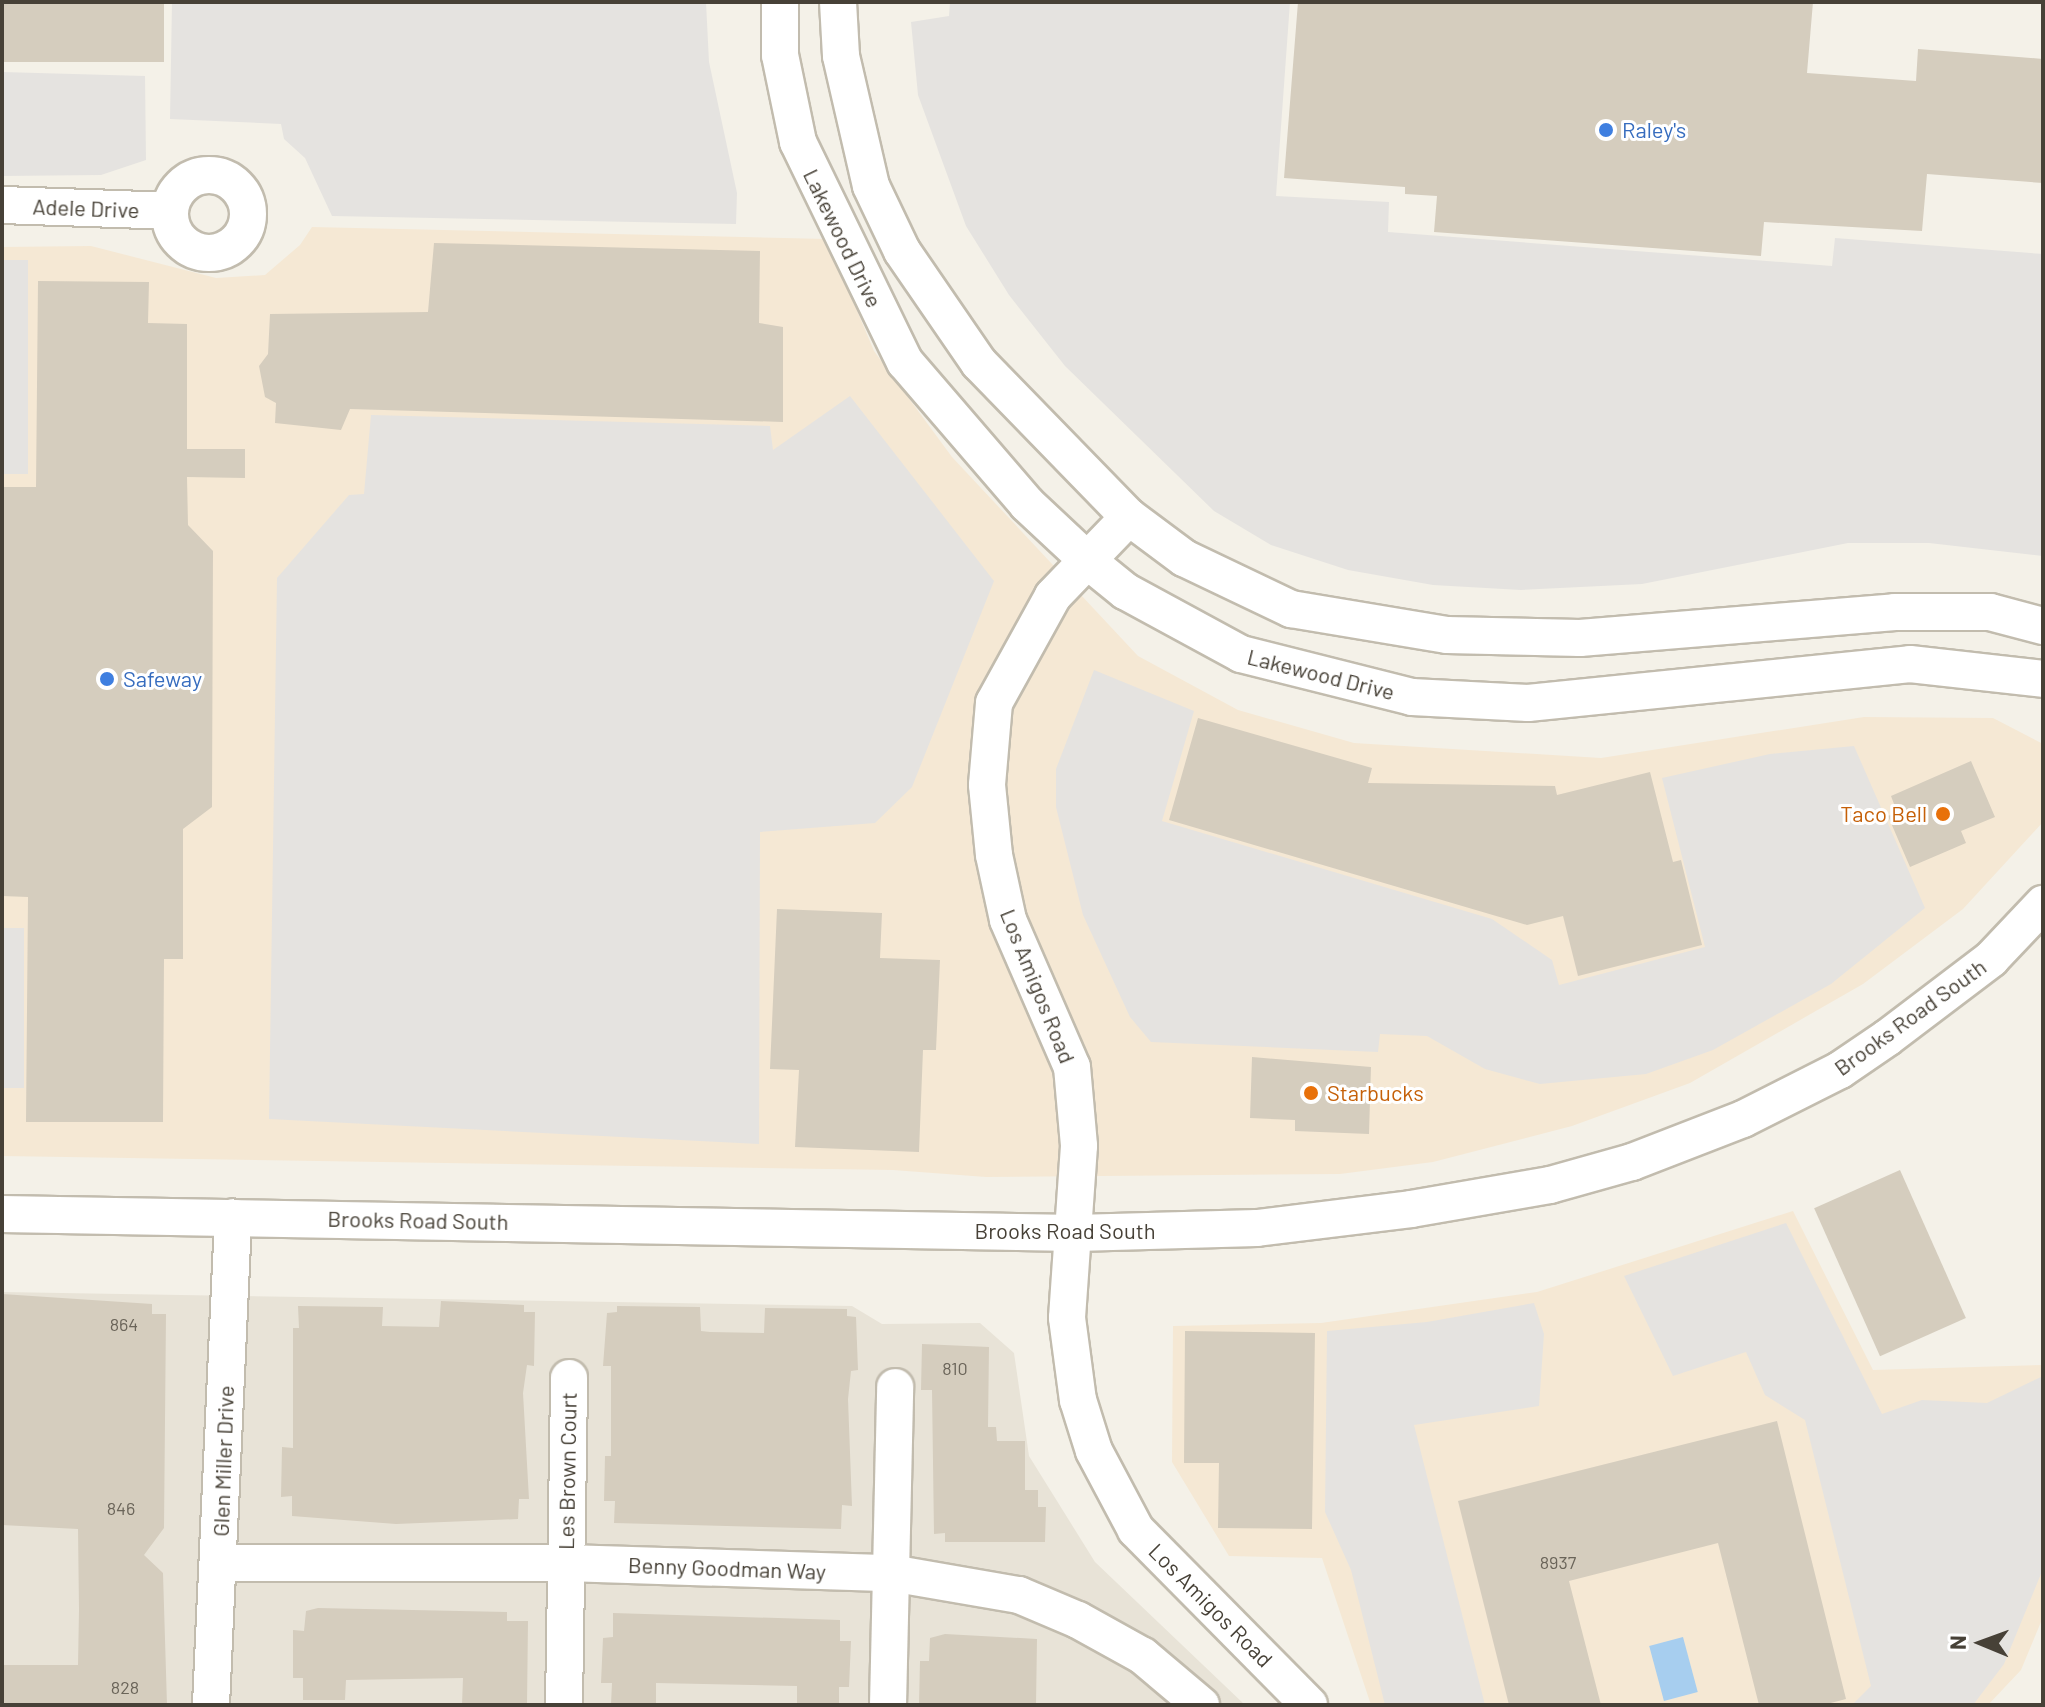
<!DOCTYPE html>
<style>
body{margin:0}
#map{position:relative;width:2045px;height:1707px;overflow:hidden;background:#f4f1e8;font-family:Barlow,sans-serif}
div>[style]{position:absolute}
.residential>*{inset:0;background:#e8e3d7}
.commercial>*{inset:0;background:#f5e8d4}
.parking>*{inset:0;background:#e5e3e0;transform-origin:0 0}
.water>*{inset:0;background:#a7ceef;transform-origin:0 0}
.building>*{inset:0;background:#d5cdbe;transform-origin:0 0}
.roads{filter:drop-shadow(2px 0 #c2bcae) drop-shadow(-2px 0 #c2bcae) drop-shadow(0 2px #c2bcae) drop-shadow(0 -2px #c2bcae)}
.minor>*{height:36px;margin:-18px;padding:0 18px;transform-origin:18px;border-radius:18px;background:#fff}
.minor>.ring{margin:-18px;padding:0;box-sizing:content-box;background:none;border:36px solid #fff;border-radius:50%}
.dots>*{width:22px;height:22px;translate:-50% -50%;box-sizing:border-box;border:4px solid #fff;border-radius:50%}
span{translate:-50% -50%;white-space:nowrap;text-align:center;line-height:1.15;-webkit-text-stroke:6px #fff;paint-order:stroke}
.number-label{font-size:18px;color:#6a6459}
.number-label span{-webkit-text-stroke-width:0}
.shop-label{font-size:22px;color:#366cbe}
.left{translate:0 -50%;text-align:left}
.street-label{font-size:22px;color:#474137}
.food-label{font-size:22px;color:#c56008}
.right{translate:-100% -50%;text-align:right}
.frame{position:absolute;inset:0;border:4px solid #474137;pointer-events:none}
.north{position:absolute;left:1941px;top:1603px;width:80px;height:80px;-webkit-text-stroke:6px #fff;paint-order:stroke;rotate:271deg;font-size:22px;font-weight:700;line-height:32px;text-align:center;color:#474137}
.north::after{content:'';display:block;margin:auto;width:28px;height:36px;background:#474137;clip-path:polygon(50% 0,100% 100%,50% 72%,0 100%)}
</style>
<div id="map">
<div class="residential">
<i style="clip-path:polygon(2px 1292px,852px 1306px,882px 1324px,980px 1323px,1014px 1353px,1029px 1456px,1095px 1562px,1245px 1705px,2px 1705px)"></i>
</div>
<div class="commercial">
<i style="clip-path:polygon(312px 227px,827px 239px,874px 351px,952px 457px,1138px 656px,1238px 710px,1354px 743px,1601px 758px,1864px 717px,1993px 718px,2043px 744px,2043px 822px,1963px 909px,1863px 984px,1690px 1083px,1572px 1126px,1433px 1162px,1340px 1174px,986px 1177px,893px 1170px,2px 1156px,2px 247px,91px 246px,216px 278px,265px 275px,300px 245px)"></i>
<i style="clip-path:polygon(1793px 1211px,1873px 1370px,2043px 1365px,2043px 1617px,2021px 1670px,1988px 1705px,1371px 1705px,1322px 1558px,1229px 1556px,1172px 1462px,1173px 1326px,1321px 1323px,1537px 1292px)"></i>
</div>
<div class="parking">
<i style="clip-path:polygon(172px 2px,706px 2px,709px 62px,737px 193px,736px 224px,332px 216px,305px 158px,284px 139px,281px 124px,170px 119px)"></i>
<i style="clip-path:polygon(950px 2px,1290px 2px,1276px 196px,1389px 202px,1388px 232px,1832px 266px,1835px 238px,2043px 254px,2043px 556px,1929px 543px,1848px 543px,1642px 584px,1521px 590px,1433px 585px,1348px 570px,1271px 545px,1214px 511px,1065px 366px,1009px 295px,966px 226px,918px 95px,911px 22px,949px 16px)"></i>
<i style="clip-path:polygon(2px 72px,145px 76px,146px 160px,101px 175px,2px 176px)"></i>
<i style="left:2px;top:260px;width:26px;height:214px"></i>
<i style="clip-path:polygon(850px 396px,994px 581px,912px 787px,875px 823px,760px 832px,759px 1144px,269px 1119px,277px 578px,349px 495px,364px 494px,371px 415px,770px 426px,773px 450px)"></i>
<i style="clip-path:polygon(1094px 670px,1194px 711px,1162px 821px,1492px 919px,1552px 960px,1559px 985px,1705px 947px,1662px 778px,1770px 754px,1854px 746px,1925px 908px,1831px 984px,1713px 1050px,1646px 1074px,1540px 1084px,1485px 1069px,1427px 1036px,1380px 1034px,1378px 1052px,1151px 1042px,1130px 1017px,1083px 915px,1056px 807px,1056px 769px)"></i>
<i style="left:2px;top:928px;width:22px;height:160px"></i>
<i style="clip-path:polygon(1786px 1223px,1882px 1414px,1922px 1400px,1987px 1403px,2043px 1376px,2043px 1569px,2004px 1664px,1973px 1705px,1852px 1705px,1871px 1686px,1805px 1420px,1765px 1395px,1746px 1352px,1673px 1376px,1624px 1276px)"></i>
<i style="clip-path:polygon(1534px 1303px,1544px 1334px,1539px 1406px,1414px 1425px,1485px 1705px,1385px 1705px,1351px 1570px,1325px 1512px,1327px 1331px,1427px 1322px)"></i>
</div>
<div class="water">
<i style="left:1683px;top:1637px;width:57px;height:35px;rotate:75deg"></i>
</div>
<div class="building">
<i style="left:2px;top:2px;width:162px;height:60px"></i>
<i style="clip-path:polygon(1298px 2px,1813px 2px,1807px 73px,1916px 81px,1918px 49px,2043px 59px,2043px 183px,1927px 174px,1922px 231px,1764px 222px,1761px 256px,1434px 232px,1437px 196px,1405px 194px,1405px 187px,1284px 178px)"></i>
<i style="clip-path:polygon(434px 243px,760px 251px,759px 323px,783px 327px,783px 422px,350px 409px,341px 430px,275px 423px,276px 403px,265px 397px,259px 366px,268px 354px,270px 314px,428px 312px)"></i>
<i style="clip-path:polygon(38px 281px,149px 282px,148px 323px,187px 324px,187px 449px,245px 449px,245px 478px,187px 477px,188px 525px,213px 551px,212px 807px,183px 829px,183px 959px,164px 959px,163px 1122px,26px 1122px,28px 897px,2px 896px,2px 487px,36px 487px)"></i>
<i style="clip-path:polygon(1198px 718px,1372px 768px,1368px 783px,1555px 786px,1557px 795px,1650px 772px,1673px 862px,1681px 860px,1702px 945px,1578px 976px,1563px 916px,1527px 925px,1169px 820px)"></i>
<i style="clip-path:polygon(1971px 761px,1995px 817px,1961px 831px,1966px 843px,1910px 867px,1888px 816px,1897px 812px,1891px 796px)"></i>
<i style="clip-path:polygon(777px 909px,882px 913px,880px 958px,940px 960px,936px 1050px,923px 1050px,919px 1152px,795px 1147px,799px 1070px,770px 1069px)"></i>
<i style="clip-path:polygon(1252px 1057px,1371px 1067px,1369px 1134px,1295px 1131px,1295px 1120px,1250px 1118px)"></i>
<i style="left:1900px;top:1170px;width:162px;height:94px;rotate:66deg"></i>
<i style="clip-path:polygon(2px 1294px,152px 1304px,152px 1314px,166px 1314px,164px 1528px,144px 1555px,163px 1573px,167px 1705px,2px 1705px,2px 1665px,78px 1665px,79px 1610px,78px 1529px,2px 1525px)"></i>
<i style="clip-path:polygon(441px 1301px,524px 1305px,524px 1312px,535px 1312px,534px 1366px,527px 1365px,523px 1393px,529px 1499px,519px 1499px,518px 1519px,396px 1524px,292px 1516px,292px 1496px,281px 1497px,282px 1447px,293px 1448px,293px 1328px,299px 1328px,298px 1306px,383px 1307px,382px 1326px,439px 1327px)"></i>
<i style="clip-path:polygon(617px 1306px,700px 1307px,701px 1331px,710px 1332px,764px 1333px,765px 1308px,847px 1309px,847px 1316px,856px 1317px,858px 1370px,851px 1371px,848px 1399px,852px 1506px,842px 1505px,841px 1529px,614px 1523px,615px 1501px,604px 1501px,605px 1456px,611px 1456px,611px 1366px,603px 1366px,607px 1313px,617px 1312px)"></i>
<i style="clip-path:polygon(1185px 1331px,1315px 1333px,1312px 1529px,1218px 1528px,1219px 1463px,1184px 1463px)"></i>
<i style="clip-path:polygon(922px 1344px,989px 1347px,988px 1427px,996px 1427px,997px 1441px,1025px 1441px,1025px 1490px,1038px 1490px,1038px 1507px,1046px 1507px,1045px 1542px,945px 1542px,945px 1533px,934px 1534px,932px 1390px,921px 1390px)"></i>
<i style="clip-path:polygon(1777px 1421px,1846px 1699px,1823px 1705px,1759px 1705px,1718px 1543px,1569px 1581px,1601px 1705px,1509px 1705px,1458px 1501px)"></i>
<i style="clip-path:polygon(318px 1608px,507px 1612px,507px 1621px,528px 1621px,527px 1705px,462px 1705px,463px 1678px,346px 1680px,345px 1700px,303px 1700px,303px 1678px,293px 1678px,293px 1630px,304px 1631px,306px 1611px)"></i>
<i style="clip-path:polygon(613px 1613px,840px 1620px,840px 1641px,851px 1641px,849px 1687px,839px 1687px,839px 1705px,797px 1705px,797px 1686px,656px 1683px,656px 1704px,611px 1704px,612px 1683px,601px 1683px,603px 1638px,613px 1637px)"></i>
<i style="clip-path:polygon(945px 1634px,1037px 1639px,1036px 1705px,919px 1705px,920px 1661px,929px 1661px,930px 1638px)"></i>
</div>
<div class="roads">
<div class="minor">
<i style="left:780px;top:2px;width:53px;rotate:90deg"></i>
<i style="left:780px;top:55px;width:89px;rotate:78.3deg"></i>
<i style="left:798px;top:142px;width:245px;rotate:64.1deg"></i>
<i style="left:905px;top:362px;width:187px;rotate:49.3deg"></i>
<i style="left:1027px;top:504px;width:83px;rotate:43.1deg"></i>
<i style="left:1088px;top:561px;width:48px;rotate:39deg"></i>
<i style="left:1125px;top:591px;width:132px;rotate:28.5deg"></i>
<i style="left:1241px;top:654px;width:176px;rotate:14.1deg"></i>
<i style="left:1412px;top:697px;width:116px;rotate:3deg"></i>
<i style="left:1528px;top:703px;width:384px;rotate:-5.8deg"></i>
<i style="left:1910px;top:664px;width:134px;rotate:6.4deg"></i>
<i style="left:838px;top:2px;width:54px;rotate:86.8deg"></i>
<i style="left:841px;top:56px;width:133px;rotate:77deg"></i>
<i style="left:871px;top:186px;width:72px;rotate:64.5deg"></i>
<i style="left:902px;top:251px;width:136px;rotate:55.5deg"></i>
<i style="left:979px;top:363px;width:215px;rotate:45.8deg"></i>
<i style="left:1129px;top:517px;width:69px;rotate:36.7deg"></i>
<i style="left:1184px;top:558px;width:119px;rotate:25.5deg"></i>
<i style="left:1291px;top:609px;width:158px;rotate:9.5deg"></i>
<i style="left:1447px;top:635px;width:133px;rotate:1.3deg"></i>
<i style="left:1580px;top:638px;width:316px;rotate:-4.7deg"></i>
<i style="left:1895px;top:612px;width:95px"></i>
<i style="left:1990px;top:612px;width:55px;rotate:14.8deg"></i>
<i class="ring" style="left:170px;top:175px;width:42px;height:42px"></i>
<i style="left:2px;top:205px;width:168px;rotate:2deg"></i>
<i style="left:1129px;top:517px;width:110px;rotate:133.9deg"></i>
<i style="left:1053px;top:596px;width:122px;rotate:118.9deg"></i>
<i style="left:994px;top:703px;width:82px;rotate:94.9deg"></i>
<i style="left:987px;top:785px;width:70px;rotate:84.3deg"></i>
<i style="left:994px;top:855px;width:66px;rotate:77.8deg"></i>
<i style="left:1008px;top:920px;width:160px;rotate:66.5deg"></i>
<i style="left:1072px;top:1067px;width:79px;rotate:84.9deg"></i>
<i style="left:1079px;top:1146px;width:172px;rotate:94deg"></i>
<i style="left:1067px;top:1318px;width:83px;rotate:82.4deg"></i>
<i style="left:1078px;top:1400px;width:53px;rotate:72.6deg"></i>
<i style="left:1094px;top:1451px;width:89px;rotate:62deg"></i>
<i style="left:1136px;top:1530px;width:246px;rotate:45.3deg"></i>
<i style="left:2px;top:1214px;width:1074px;rotate:1.01deg"></i>
<i style="left:1076px;top:1233px;width:181px;rotate:-1.6deg"></i>
<i style="left:1257px;top:1228px;width:155px;rotate:-7deg"></i>
<i style="left:1411px;top:1209px;width:141px;rotate:-9.8deg"></i>
<i style="left:1550px;top:1185px;width:85px;rotate:-15.7deg"></i>
<i style="left:1632px;top:1162px;width:119px;rotate:-21.2deg"></i>
<i style="left:1743px;top:1119px;width:109px;rotate:-26.8deg"></i>
<i style="left:1840px;top:1070px;width:57px;rotate:-34.2deg"></i>
<i style="left:1887px;top:1038px;width:131px;rotate:-37.2deg"></i>
<i style="left:1991px;top:959px;width:76px;rotate:-46.6deg"></i>
<i style="left:219px;top:1563px;width:347px"></i>
<i style="left:566px;top:1563px;width:325px;rotate:1.8deg"></i>
<i style="left:891px;top:1573px;width:130px;rotate:9.8deg"></i>
<i style="left:1019px;top:1595px;width:64px;rotate:23deg"></i>
<i style="left:1078px;top:1620px;width:74px;rotate:29deg"></i>
<i style="left:1143px;top:1656px;width:76px;rotate:40.2deg"></i>
<i style="left:211px;top:1705px;width:488px;rotate:-87.4deg"></i>
<i style="left:564px;top:1705px;width:327px;rotate:-89.1deg"></i>
<i style="left:888px;top:1705px;width:318px;rotate:-88.7deg"></i>
</div>
</div>
<div class="dots">
<i style="left:1606px;top:130px;background:#3f7fe0"></i>
<i style="left:107px;top:679px;background:#3f7fe0"></i>
<i style="left:1943px;top:814px;background:#e8710a"></i>
<i style="left:1311px;top:1093px;background:#e8710a"></i>
</div>
<div class="number-label">
<span style="left:124px;top:1324px">864</span>
<span style="left:955px;top:1368px">810</span>
<span style="left:121px;top:1508px">846</span>
<span style="left:1558px;top:1562px">8937</span>
<span style="left:125px;top:1687px">828</span>
</div>
<div class="shop-label">
<span class="left" style="left:1622px;top:130px">Raley's</span>
<span class="left" style="left:123px;top:679px">Safeway</span>
</div>
<div class="street-label">
<span style="left:86px;top:208px;rotate:2deg">Adele Drive</span>
<span style="left:843px;top:238px;rotate:64deg">Lakewood Drive</span>
<span style="left:1321px;top:674px;rotate:14deg">Lakewood Drive</span>
<span style="left:1038px;top:986px;rotate:68deg">Los Amigos Road</span>
<span style="left:1910px;top:1017px;rotate:-36deg">Brooks Road South</span>
<span style="left:418px;top:1220px;rotate:1deg">Brooks Road South</span>
<span style="left:1065px;top:1231px">Brooks Road South</span>
<span style="left:223px;top:1461px;rotate:-88deg">Glen Miller Drive</span>
<span style="left:567px;top:1471px;rotate:-89deg">Les Brown Court</span>
<span style="left:727px;top:1568px;rotate:2deg">Benny Goodman Way</span>
<span style="left:1211px;top:1605px;rotate:45deg">Los Amigos Road</span>
</div>
<div class="food-label">
<span class="right" style="left:1927px;top:814px">Taco Bell</span>
<span class="left" style="left:1327px;top:1093px">Starbucks</span>
</div>
<div class="frame"></div>
<div class="north">N</div>
</div>
